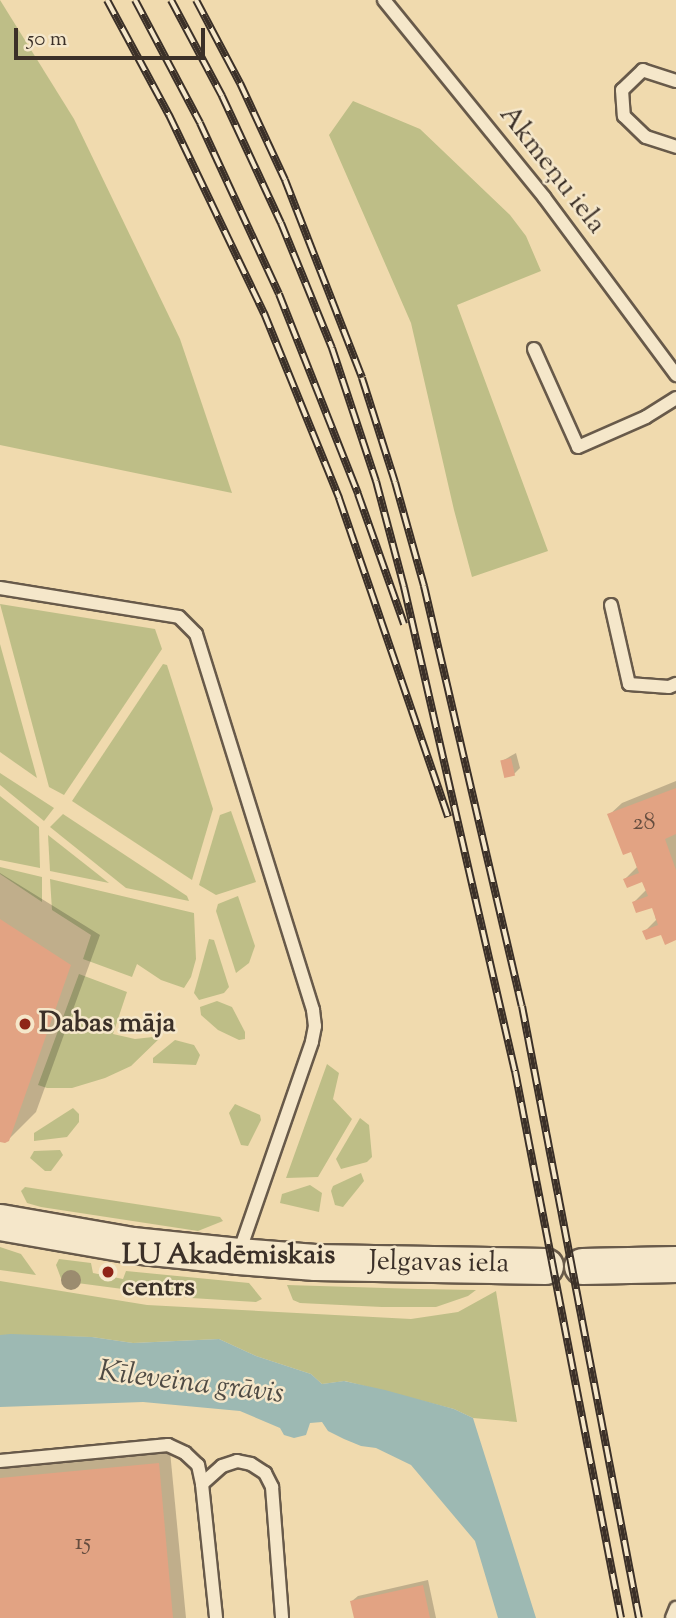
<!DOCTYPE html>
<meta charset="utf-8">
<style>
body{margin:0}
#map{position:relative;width:676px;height:1618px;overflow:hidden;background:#f0daae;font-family:"Sorts Mill Goudy",serif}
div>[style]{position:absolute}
.green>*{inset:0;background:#bebe87}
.water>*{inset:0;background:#9db9b3}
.shadow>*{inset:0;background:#0003}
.building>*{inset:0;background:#e2a383;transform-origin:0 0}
.roads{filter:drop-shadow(2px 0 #685a4a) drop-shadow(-2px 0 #685a4a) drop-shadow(0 2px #685a4a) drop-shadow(0 -2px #685a4a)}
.service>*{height:12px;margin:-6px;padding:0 6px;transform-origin:6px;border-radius:6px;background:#f5e7ca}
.secondary>*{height:35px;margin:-17.5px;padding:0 17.5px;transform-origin:17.5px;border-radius:17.5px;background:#f5e7ca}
.rail>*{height:8px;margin-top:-4px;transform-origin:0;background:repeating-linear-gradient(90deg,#f5e7ca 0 16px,#3b3028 0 32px);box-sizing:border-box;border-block:2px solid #3b3028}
.trees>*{width:20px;height:20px;margin:-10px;border-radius:50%;background:#9b8c6f}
.dots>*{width:19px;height:19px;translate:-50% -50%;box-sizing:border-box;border:4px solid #f5e7ca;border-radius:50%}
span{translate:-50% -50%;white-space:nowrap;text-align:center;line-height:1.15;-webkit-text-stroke:5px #f5e7ca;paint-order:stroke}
.number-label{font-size:24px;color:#654d3f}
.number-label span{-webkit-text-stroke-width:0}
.street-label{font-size:28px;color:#3b3028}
.poi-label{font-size:28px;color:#3b3028;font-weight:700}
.left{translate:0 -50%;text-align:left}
.water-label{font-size:30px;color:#4f4b44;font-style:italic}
.scale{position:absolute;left:14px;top:28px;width:191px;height:32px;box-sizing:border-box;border:4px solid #3b3028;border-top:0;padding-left:9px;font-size:21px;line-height:24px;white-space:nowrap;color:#3b3028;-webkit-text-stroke:5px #f5e7ca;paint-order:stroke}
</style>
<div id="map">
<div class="green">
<i style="clip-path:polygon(0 0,74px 119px,180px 339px,232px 493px,0 445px)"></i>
<i style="clip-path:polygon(353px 101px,420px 129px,510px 215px,526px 236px,541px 271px,457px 305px,548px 551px,472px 577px,454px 510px,411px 323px,329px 135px)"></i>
<i style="clip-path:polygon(0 604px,155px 629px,162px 649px,64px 795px,49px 787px)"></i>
<i style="clip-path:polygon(0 644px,37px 778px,0 752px)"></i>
<i style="clip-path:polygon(163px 664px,167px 665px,213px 809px,192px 880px,72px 801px)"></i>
<i style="clip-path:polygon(0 773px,54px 808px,44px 821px,0 785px)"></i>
<i style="clip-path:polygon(0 796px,39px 827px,40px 868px,0 860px)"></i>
<i style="clip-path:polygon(231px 811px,256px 882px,216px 895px,199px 885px,220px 815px)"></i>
<i style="clip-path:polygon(63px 814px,187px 896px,189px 901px,126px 888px,50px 827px)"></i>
<i style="clip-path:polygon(48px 835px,109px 883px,50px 871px)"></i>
<i style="clip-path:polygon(0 867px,42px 877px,42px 902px,0 874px)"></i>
<i style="clip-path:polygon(50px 879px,194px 913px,196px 959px,191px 977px,184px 988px,161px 980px,137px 964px,132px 977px,83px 959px,91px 935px,52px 910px)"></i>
<i style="clip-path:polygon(238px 896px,255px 946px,249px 963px,236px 973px,216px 911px,218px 904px)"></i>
<i style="clip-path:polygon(209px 939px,214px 940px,229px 987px,224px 993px,199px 1000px,194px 993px)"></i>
<i style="clip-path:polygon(79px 974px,127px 992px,113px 1034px,135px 1039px,162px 1036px,131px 1066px,105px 1078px,72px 1088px,47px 1088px,38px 1085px)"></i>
<i style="clip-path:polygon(217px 1001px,232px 1007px,245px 1032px,245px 1039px,239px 1040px,218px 1030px,201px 1015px,200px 1007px)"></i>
<i style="clip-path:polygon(175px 1040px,194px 1045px,200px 1055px,196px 1065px,153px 1063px,153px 1058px)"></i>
<i style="clip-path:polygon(327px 1064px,339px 1073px,333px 1099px,352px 1119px,318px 1177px,286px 1178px)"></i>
<i style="clip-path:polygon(235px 1104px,260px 1115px,261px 1120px,248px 1146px,241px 1145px,229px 1113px)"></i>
<i style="clip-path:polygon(73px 1108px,79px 1114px,79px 1122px,67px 1137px,34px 1141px,34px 1133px)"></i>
<i style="clip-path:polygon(360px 1118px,369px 1125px,372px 1157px,367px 1162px,341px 1169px,336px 1159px)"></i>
<i style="clip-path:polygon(60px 1150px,63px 1155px,51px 1171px,45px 1171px,30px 1158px,34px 1151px)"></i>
<i style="clip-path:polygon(361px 1173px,364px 1181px,343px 1207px,335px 1205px,331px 1191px,333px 1186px)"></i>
<i style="clip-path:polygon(310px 1185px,322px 1193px,319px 1212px,280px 1203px,282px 1194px)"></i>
<i style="clip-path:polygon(25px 1187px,220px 1217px,223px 1221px,198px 1231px,41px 1207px,27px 1203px,21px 1191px)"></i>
<i style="clip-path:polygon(0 1247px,21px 1254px,36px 1275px,0 1270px)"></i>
<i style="clip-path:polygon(59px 1259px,91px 1263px,93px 1273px,123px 1279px,126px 1271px,249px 1283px,262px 1299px,256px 1302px,191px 1298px,62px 1281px,56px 1265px)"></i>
<i style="clip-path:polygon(0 1281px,147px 1305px,411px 1319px,458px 1312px,496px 1291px,517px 1422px,473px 1418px,454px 1409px,345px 1381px,322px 1384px,311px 1374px,256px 1356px,219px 1339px,133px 1343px,92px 1337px,0 1335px)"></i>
<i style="clip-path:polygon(287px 1285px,418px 1289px,476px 1290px,468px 1296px,436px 1307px,382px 1307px,300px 1303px,293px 1300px)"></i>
</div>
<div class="water">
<i style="clip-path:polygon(11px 1334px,92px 1337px,133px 1343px,219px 1339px,256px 1356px,311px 1374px,322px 1384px,344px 1381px,385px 1390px,454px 1409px,473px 1418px,536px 1618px,498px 1618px,475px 1541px,411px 1465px,376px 1448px,361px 1446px,344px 1439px,328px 1431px,322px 1422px,310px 1423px,306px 1435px,294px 1438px,284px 1435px,280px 1428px,240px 1411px,143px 1402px,0 1407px,0 1335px)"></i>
</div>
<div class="shadow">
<i style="clip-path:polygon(516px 753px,520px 768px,514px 774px,502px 761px)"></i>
<i style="clip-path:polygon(676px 781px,676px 938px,662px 932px,644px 932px,656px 920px,653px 905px,634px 902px,647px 889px,644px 880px,625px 879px,637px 867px,632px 849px,609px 815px,622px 803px)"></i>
<i style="clip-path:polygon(0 873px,100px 935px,36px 1112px,7px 1141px,0 1139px)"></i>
<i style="clip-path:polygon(170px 1451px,186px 1618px,0 1618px,0 1468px)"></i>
<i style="clip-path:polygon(428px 1580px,436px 1618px,356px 1618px,352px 1601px,358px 1596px)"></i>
</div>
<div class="building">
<i style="left:511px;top:758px;width:18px;height:11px;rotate:77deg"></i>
<i style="clip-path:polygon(676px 788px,676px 834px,665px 839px,676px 870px,676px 940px,665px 945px,661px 935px,646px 940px,642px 931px,658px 925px,652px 908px,636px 913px,632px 902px,648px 896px,642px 882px,627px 888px,623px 879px,639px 873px,631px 852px,623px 855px,607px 814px)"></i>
<i style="clip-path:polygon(0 919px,71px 965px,9px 1141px,5px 1143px,0 1142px)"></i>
<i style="clip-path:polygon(159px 1463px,173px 1618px,0 1618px,0 1478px)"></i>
<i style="clip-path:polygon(423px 1585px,430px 1618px,354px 1618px,350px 1601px)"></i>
</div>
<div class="roads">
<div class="service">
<i style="left:384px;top:0;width:254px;rotate:50.9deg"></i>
<i style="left:544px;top:197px;width:222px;rotate:53.4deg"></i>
<i style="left:676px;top:81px;width:35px;rotate:-162deg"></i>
<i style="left:643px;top:70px;width:29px;rotate:136deg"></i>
<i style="left:622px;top:90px;width:26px;rotate:86deg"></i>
<i style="left:624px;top:116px;width:30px;rotate:44deg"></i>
<i style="left:646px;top:137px;width:32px;rotate:18deg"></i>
<i style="left:534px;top:349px;width:107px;rotate:65.8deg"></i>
<i style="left:578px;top:447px;width:74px;rotate:-23.8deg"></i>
<i style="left:646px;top:417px;width:36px;rotate:-32deg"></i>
<i style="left:0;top:588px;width:181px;rotate:9.2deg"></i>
<i style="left:179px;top:617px;width:24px;rotate:45deg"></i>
<i style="left:196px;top:634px;width:394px;rotate:72.7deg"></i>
<i style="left:313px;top:1010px;width:16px;rotate:83deg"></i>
<i style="left:315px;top:1026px;width:16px;rotate:101deg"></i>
<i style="left:312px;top:1042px;width:223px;rotate:109.1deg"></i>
<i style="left:611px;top:605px;width:81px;rotate:77.2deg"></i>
<i style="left:629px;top:684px;width:40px;rotate:4.3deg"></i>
<i style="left:669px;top:687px;width:8px;rotate:-23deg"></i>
<i style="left:0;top:1461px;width:169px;rotate:-5.4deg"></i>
<i style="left:168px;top:1445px;width:19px;rotate:25deg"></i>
<i style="left:185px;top:1453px;width:18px;rotate:43deg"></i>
<i style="left:198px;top:1465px;width:19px;rotate:78deg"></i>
<i style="left:202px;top:1484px;width:135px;rotate:84deg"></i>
<i style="left:202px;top:1484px;width:27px;rotate:-42deg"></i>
<i style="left:222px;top:1466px;width:16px;rotate:-18deg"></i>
<i style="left:237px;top:1461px;width:14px;rotate:12deg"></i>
<i style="left:251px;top:1464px;width:17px;rotate:33deg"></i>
<i style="left:265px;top:1473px;width:16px;rotate:63deg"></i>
<i style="left:272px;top:1487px;width:131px;rotate:85.6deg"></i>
<i style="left:672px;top:1618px;width:11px;rotate:-68deg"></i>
</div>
<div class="secondary">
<i style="left:0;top:1222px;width:134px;rotate:9.9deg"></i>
<i style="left:132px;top:1245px;width:107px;rotate:5.9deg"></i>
<i style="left:238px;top:1256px;width:77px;rotate:4.5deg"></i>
<i style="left:315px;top:1262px;width:230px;rotate:1deg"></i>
<i style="left:582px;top:1266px;width:94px;rotate:-1.2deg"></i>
</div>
</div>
<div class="rail">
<i style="left:107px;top:0;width:131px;rotate:61.7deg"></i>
<i style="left:169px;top:115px;width:220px;rotate:64.4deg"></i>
<i style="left:264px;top:313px;width:200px;rotate:67.9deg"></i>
<i style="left:339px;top:498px;width:337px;rotate:71.1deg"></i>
<i style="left:135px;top:0;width:139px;rotate:62.1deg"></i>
<i style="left:200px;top:123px;width:188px;rotate:65.2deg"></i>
<i style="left:279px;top:294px;width:215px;rotate:68.4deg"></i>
<i style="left:358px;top:494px;width:138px;rotate:70.5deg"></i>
<i style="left:171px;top:0;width:109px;rotate:62deg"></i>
<i style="left:222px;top:96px;width:140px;rotate:65.1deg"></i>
<i style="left:281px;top:223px;width:135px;rotate:67.8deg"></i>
<i style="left:332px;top:348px;width:140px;rotate:71.7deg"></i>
<i style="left:376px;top:481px;width:110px;rotate:75.2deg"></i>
<i style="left:404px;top:587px;width:497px;rotate:77.1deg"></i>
<i style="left:515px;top:1071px;width:557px;rotate:79.03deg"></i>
<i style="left:196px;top:0;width:94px;rotate:62.1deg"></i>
<i style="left:240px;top:83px;width:107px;rotate:65.1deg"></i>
<i style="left:285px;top:180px;width:212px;rotate:68.7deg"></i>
<i style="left:362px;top:378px;width:109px;rotate:72.4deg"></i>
<i style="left:395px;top:482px;width:108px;rotate:74.4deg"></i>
<i style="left:424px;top:586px;width:431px;rotate:76.9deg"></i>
<i style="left:522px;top:1006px;width:623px;rotate:79.18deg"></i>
</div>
<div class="trees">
<i style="left:71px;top:1280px"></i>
</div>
<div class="dots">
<i style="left:25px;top:1024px;background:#8f2418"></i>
<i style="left:108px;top:1272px;background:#8f2418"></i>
</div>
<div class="number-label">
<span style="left:644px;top:824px">28</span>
<span style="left:83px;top:1544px">15</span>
</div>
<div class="street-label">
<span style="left:552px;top:170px;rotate:52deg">Akmeņu iela</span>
<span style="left:439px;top:1263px;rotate:1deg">Jelgavas iela</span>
</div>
<div class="poi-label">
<span class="left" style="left:39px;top:1024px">Dabas māja</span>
<span class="left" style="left:122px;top:1272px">LU Akadēmiskais<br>centrs</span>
</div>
<div class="water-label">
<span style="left:191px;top:1384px;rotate:7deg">Kīleveina grāvis</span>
</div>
<div class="scale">50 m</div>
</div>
